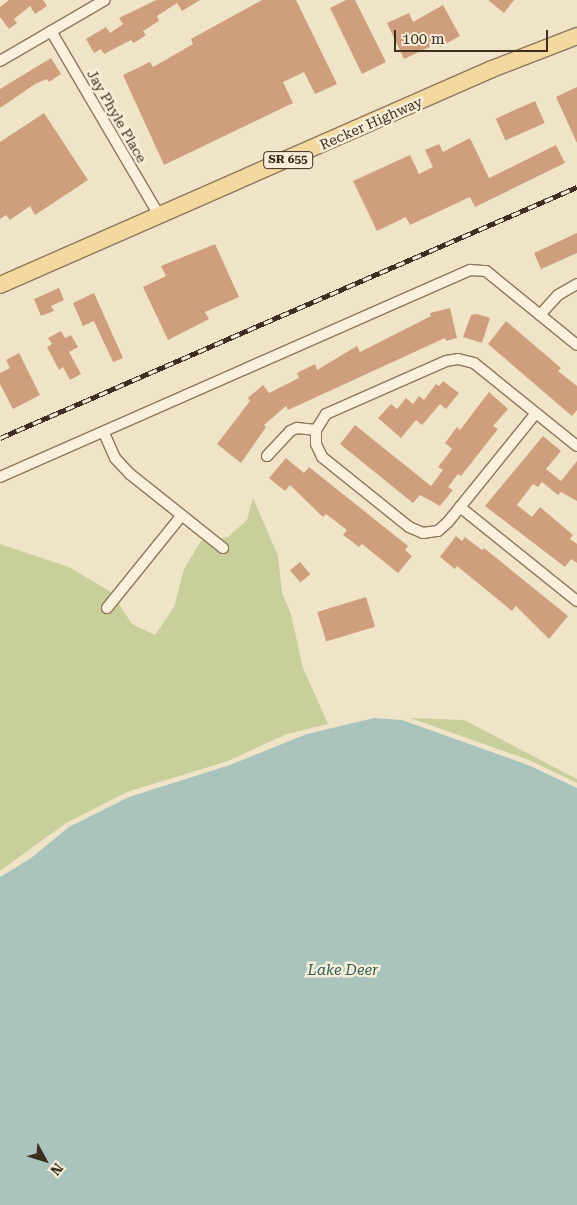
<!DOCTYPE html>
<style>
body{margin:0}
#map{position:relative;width:577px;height:1205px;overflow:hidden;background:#f0e4c8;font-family:"Roboto Serif",serif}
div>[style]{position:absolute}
.green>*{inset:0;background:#c9cf9b}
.water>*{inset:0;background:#a9c4bc}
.building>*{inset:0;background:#cf9f7d;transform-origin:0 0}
.roads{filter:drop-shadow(1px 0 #8d765c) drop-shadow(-1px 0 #8d765c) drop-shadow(0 1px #8d765c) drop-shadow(0 -1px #8d765c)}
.street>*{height:10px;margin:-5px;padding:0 5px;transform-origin:5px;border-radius:5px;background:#faf1dc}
.primary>*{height:16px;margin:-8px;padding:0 8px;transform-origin:8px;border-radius:8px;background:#f3d9a0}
.rail>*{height:5px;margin-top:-2.5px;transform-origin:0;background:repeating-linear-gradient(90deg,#f7eed8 0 9px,#3d2e20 0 18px);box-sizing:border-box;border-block:1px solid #3d2e20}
span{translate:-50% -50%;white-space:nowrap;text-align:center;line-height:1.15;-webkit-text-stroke:5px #f7eed8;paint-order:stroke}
.shield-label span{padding:1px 4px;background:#f7eed8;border:1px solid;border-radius:4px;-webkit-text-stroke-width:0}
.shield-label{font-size:12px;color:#3d2e20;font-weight:700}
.street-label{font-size:14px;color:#3d2e20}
.water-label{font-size:15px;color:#2f5d5a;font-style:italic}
.north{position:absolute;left:20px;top:1135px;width:50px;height:50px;-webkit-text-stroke:4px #f7eed8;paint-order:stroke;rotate:129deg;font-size:14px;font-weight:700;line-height:20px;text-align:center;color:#3d2e20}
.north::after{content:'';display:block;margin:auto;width:18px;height:22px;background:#3d2e20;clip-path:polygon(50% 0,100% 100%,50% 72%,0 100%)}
.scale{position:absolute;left:394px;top:30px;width:154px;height:22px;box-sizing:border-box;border:2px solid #3d2e20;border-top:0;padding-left:6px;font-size:15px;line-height:18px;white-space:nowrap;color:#3d2e20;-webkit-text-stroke:4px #f7eed8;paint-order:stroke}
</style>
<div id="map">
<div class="green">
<i style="clip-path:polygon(253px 498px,278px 556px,282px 593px,291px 614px,303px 668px,328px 724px,287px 734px,228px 761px,127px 792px,66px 823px,0 871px,0 544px,69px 567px,111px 592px,132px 624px,155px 635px,174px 607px,184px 569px,201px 541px,228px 537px,247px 520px)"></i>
<i style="clip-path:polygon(410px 718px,464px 720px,577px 779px,577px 783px,529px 760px)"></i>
</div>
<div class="water">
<i style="clip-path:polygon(374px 718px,402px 720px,528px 765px,577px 788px,577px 1205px,0 1205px,0 877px,31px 858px,69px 827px,129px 797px,230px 765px,307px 734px)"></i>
</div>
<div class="building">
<i style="clip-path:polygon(9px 0,43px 0,47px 6px,35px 14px,30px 6px,14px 19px,17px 23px,9px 29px,0 17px,0 7px)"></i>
<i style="clip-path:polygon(156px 0,200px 0,182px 11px,177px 3px,157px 16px,159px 21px,143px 31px,146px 35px,134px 43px,131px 40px,104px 54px,101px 49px,94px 53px,86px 39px,106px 27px,110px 33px,123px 24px,119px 18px)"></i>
<i style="clip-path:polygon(262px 0,296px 0,337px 84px,315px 94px,304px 72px,283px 82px,293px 103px,164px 165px,123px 75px,150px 62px,153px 67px,193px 44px,191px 39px)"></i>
<i style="clip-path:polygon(346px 0,355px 0,386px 62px,362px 74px,330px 8px)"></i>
<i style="clip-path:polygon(488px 0,514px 0,504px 13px)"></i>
<i style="clip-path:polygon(443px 5px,460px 36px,440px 47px,438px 43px,404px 59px,387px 23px,409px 13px,413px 22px)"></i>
<i style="clip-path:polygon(51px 58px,61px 74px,49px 82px,47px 79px,35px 84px,0 108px,0 89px)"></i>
<i style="clip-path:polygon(577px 87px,577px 143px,556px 97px)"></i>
<i style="left:535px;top:101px;width:24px;height:43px;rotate:66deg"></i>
<i style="clip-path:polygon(44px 113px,88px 180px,35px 215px,30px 206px,10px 220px,6px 215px,0 219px,0 142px)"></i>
<i style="clip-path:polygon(470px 138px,489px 178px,556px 145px,565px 163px,475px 207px,470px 197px,410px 225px,406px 217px,377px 231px,353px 181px,410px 155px,419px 174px,433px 167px,425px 150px,439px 144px,443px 152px)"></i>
<i style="clip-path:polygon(577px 233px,577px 253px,541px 269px,534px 253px)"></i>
<i style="clip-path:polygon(215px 244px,239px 297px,205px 312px,209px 319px,168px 340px,143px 287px,166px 276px,161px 266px)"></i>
<i style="clip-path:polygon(59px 288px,64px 300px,51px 306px,54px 311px,41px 316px,34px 299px)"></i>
<i style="clip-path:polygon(94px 293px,123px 358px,113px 362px,94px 321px,83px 326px,73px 303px)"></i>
<i style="clip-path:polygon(450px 308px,457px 338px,446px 341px,445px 338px,288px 410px,286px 406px,264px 425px,266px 427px,241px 463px,217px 444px,250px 401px,248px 398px,263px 385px,269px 393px,299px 378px,297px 373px,315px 364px,317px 370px,357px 346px,360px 352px,431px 316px,430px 313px)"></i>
<i style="clip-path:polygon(477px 314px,490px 318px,482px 343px,463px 337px,471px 315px)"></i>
<i style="clip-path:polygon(506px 321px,561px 368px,558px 371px,577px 386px,577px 410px,572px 416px,488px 344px)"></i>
<i style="clip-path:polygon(61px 331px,65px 338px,71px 335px,78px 347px,69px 352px,81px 374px,70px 380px,63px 367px,59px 370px,47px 347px,52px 344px,48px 338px)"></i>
<i style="clip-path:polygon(19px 353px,40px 395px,13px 409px,0 384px,0 373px,10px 368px,6px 360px)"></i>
<i style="clip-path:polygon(443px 381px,459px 393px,446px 409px,440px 404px,422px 425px,416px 420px,401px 438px,378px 418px,391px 404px,397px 409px,406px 398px,413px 404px,419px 396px,424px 400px,436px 384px,439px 386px)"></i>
<i style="clip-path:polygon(489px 392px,508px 409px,493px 426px,498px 429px,461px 476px,458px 474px,448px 487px,453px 490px,440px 506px,420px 495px,413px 503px,340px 444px,355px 425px,431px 486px,443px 470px,438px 467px,452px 449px,445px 443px,457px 427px,460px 430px)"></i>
<i style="clip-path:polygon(543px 436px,561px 451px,546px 469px,561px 481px,577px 461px,577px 501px,561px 492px,558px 495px,542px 482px,538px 487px,533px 484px,517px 505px,532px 517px,540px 507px,573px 535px,570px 539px,577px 544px,577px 563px,571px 559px,565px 567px,485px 506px)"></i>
<i style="clip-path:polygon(286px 458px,304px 473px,309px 467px,408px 546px,405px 550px,412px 556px,398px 573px,362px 544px,359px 547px,343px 535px,347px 530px,326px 514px,323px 517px,290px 485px,285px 491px,269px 478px)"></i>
<i style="clip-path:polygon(456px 536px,462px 541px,465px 537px,482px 550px,484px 548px,568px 616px,549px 639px,516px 606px,512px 611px,457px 566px,455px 569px,440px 557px)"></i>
<i style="left:300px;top:562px;width:16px;height:13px;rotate:50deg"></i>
<i style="left:366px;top:597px;width:31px;height:51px;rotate:73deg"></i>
</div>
<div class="roads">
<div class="street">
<i style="left:51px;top:31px;width:213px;rotate:59.6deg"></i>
<i style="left:0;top:61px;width:121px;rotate:-30.2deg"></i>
<i style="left:540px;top:315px;width:27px;rotate:-48deg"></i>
<i style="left:558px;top:295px;width:22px;rotate:-30deg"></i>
<i style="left:316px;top:430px;width:14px;rotate:90deg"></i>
<i style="left:316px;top:444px;width:14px;rotate:65deg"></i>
<i style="left:322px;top:457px;width:112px;rotate:38.8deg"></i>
<i style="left:409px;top:527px;width:15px;rotate:23deg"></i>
<i style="left:423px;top:533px;width:15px;rotate:-8deg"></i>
<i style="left:438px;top:531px;width:13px;rotate:-42deg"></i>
<i style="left:448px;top:522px;width:140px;rotate:-51.1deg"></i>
<i style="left:104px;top:433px;width:27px;rotate:66deg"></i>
<i style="left:115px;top:458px;width:22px;rotate:47deg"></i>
<i style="left:130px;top:474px;width:119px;rotate:38.5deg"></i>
<i style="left:267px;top:456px;width:34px;rotate:-47deg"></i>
<i style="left:290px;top:431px;width:8px;rotate:-23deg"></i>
<i style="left:297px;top:428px;width:19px;rotate:6deg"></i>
<i style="left:316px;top:430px;width:19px;rotate:-58deg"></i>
<i style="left:326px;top:414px;width:131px;rotate:-23.8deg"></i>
<i style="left:446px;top:361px;width:12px;rotate:-9deg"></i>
<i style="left:458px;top:359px;width:16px;rotate:14deg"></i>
<i style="left:474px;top:363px;width:132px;rotate:38.9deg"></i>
<i style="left:0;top:477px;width:514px;rotate:-23.77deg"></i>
<i style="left:470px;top:270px;width:16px;rotate:4deg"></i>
<i style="left:486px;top:271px;width:117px;rotate:39.1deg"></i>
<i style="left:460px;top:507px;width:150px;rotate:38.8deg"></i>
<i style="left:107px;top:608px;width:119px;rotate:-51.1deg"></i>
</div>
<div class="primary">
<i style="left:0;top:285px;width:537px;rotate:-23.7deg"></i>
<i style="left:492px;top:69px;width:91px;rotate:-21.2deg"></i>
</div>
</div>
<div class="rail">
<i style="left:0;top:438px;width:629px;rotate:-23.51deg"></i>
</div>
<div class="shield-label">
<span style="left:288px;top:160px">SR 655</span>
</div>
<div class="street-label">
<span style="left:117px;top:116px;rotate:60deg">Jay Phyle Place</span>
<span style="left:371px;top:123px;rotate:-24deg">Recker Highway</span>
</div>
<div class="water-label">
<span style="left:343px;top:971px">Lake Deer</span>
</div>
<div class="north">N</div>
<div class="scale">100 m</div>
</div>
